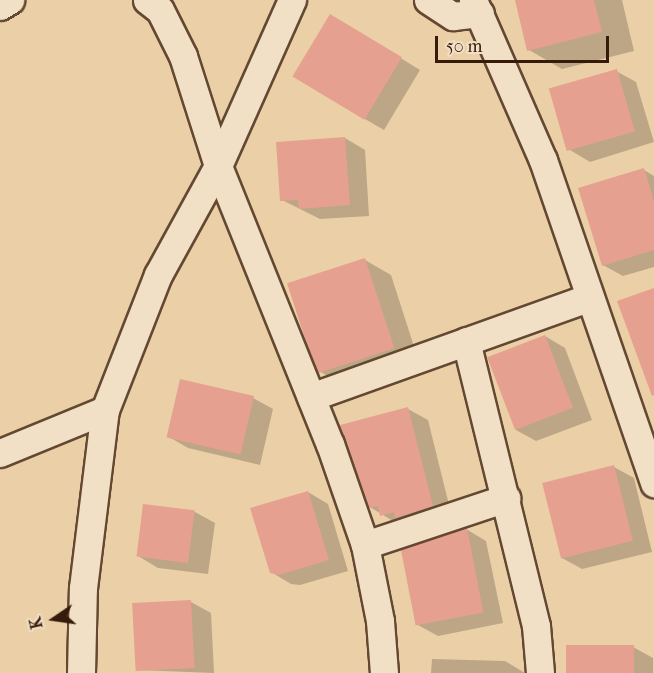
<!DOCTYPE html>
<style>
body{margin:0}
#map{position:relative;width:654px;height:673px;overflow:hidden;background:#ebd0a7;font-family:"IM FELL French Canon",serif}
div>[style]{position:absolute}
.shadow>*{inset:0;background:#0003}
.building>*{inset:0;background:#e6a08f;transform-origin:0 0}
.roads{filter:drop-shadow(2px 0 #634832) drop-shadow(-2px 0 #634832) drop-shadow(0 2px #634832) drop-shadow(0 -2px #634832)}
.street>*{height:27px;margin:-13.5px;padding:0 13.5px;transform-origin:13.5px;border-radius:13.5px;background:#f2e0c6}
span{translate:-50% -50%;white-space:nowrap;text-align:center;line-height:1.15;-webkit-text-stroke:4.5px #f2e0c6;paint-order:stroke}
.north{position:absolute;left:24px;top:589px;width:60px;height:60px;-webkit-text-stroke:4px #f2e0c6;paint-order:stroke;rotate:257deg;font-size:16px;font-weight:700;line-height:24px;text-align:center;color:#361b0b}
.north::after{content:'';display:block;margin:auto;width:21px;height:27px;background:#361b0b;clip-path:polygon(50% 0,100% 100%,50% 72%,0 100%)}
.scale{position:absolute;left:435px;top:36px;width:174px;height:27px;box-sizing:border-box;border:3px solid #361b0b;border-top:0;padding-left:8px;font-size:18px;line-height:21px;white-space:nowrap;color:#361b0b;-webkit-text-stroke:4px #f2e0c6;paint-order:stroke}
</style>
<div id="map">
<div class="shadow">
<i style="clip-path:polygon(516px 0,622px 0,634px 51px,562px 69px,529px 50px)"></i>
<i style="clip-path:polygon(350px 27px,420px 70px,384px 130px,365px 119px)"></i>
<i style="clip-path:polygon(616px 71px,636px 82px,654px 142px,590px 162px,570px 150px)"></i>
<i style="clip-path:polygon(345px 138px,365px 150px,369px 216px,320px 219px,282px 200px)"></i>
<i style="clip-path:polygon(644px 170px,654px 176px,654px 267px,623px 276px,603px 265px)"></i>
<i style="clip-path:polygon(365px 260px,391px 275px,419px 362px,345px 386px,319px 371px)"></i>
<i style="clip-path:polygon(545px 336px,565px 348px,592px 420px,536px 441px,516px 430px)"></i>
<i style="clip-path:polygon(253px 398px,273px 409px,260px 465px,188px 448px,169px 437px)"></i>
<i style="clip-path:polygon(408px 409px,428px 420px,452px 517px,401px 526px,370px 507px)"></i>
<i style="clip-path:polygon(614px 467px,634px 478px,652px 552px,582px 569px,562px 558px)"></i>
<i style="clip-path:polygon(308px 492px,328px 504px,348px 571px,300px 585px,291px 584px,271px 572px)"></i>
<i style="clip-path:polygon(195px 512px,215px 523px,208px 574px,158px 568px,138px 556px)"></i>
<i style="clip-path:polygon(466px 529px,486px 541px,503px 623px,438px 636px,418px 625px)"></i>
<i style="clip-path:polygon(191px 602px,211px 613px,214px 673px,137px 670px)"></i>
<i style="clip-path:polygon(633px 647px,653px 658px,653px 673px,567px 673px)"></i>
<i style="clip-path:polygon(432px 659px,505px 661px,525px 673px,431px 673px)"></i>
</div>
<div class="building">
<i style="clip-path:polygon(515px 0,594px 0,602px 32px,527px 51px)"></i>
<i style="left:330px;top:14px;width:84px;height:73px;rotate:31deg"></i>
<i style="left:617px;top:69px;width:65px;height:71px;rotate:74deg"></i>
<i style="clip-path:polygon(345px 137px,350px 205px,299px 209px,298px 200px,280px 201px,276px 142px)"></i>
<i style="clip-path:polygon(644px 168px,654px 201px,654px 250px,602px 266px,578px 188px)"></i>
<i style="left:365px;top:258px;width:95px;height:82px;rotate:72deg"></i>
<i style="clip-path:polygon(654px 288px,654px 395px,652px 396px,617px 301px)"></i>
<i style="left:545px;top:335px;width:78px;height:62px;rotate:69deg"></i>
<i style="left:180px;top:379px;width:76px;height:60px;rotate:13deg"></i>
<i style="clip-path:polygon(408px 407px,433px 506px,395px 518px,394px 512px,380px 516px,378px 506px,369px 508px,340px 425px)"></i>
<i style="left:614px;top:465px;width:78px;height:74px;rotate:76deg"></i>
<i style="clip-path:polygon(308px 491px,329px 560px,279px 575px,270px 573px,250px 508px)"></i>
<i style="left:143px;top:504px;width:52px;height:53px;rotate:7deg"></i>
<i style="left:467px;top:528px;width:86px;height:69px;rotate:79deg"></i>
<i style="left:191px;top:600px;width:68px;height:59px;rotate:87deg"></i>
<i style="left:634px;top:645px;width:28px;height:68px;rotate:90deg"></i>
</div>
<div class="roads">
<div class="street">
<i style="left:147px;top:0;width:16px;rotate:38deg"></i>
<i style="left:160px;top:10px;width:51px;rotate:63.4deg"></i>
<i style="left:183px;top:56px;width:115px;rotate:72.3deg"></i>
<i style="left:218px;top:166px;width:300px;rotate:68.1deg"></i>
<i style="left:330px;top:444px;width:107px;rotate:70.9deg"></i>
<i style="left:365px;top:545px;width:77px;rotate:78.8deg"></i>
<i style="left:380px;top:621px;width:52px;rotate:85.6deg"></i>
<i style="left:428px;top:0;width:30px;rotate:33deg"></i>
<i style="left:453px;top:16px;width:27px;rotate:-6deg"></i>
<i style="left:473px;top:0;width:175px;rotate:66.4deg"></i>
<i style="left:543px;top:160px;width:342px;rotate:71deg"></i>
<i style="left:0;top:6px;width:12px;rotate:-31deg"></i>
<i style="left:466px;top:341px;width:293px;rotate:76.2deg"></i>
<i style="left:536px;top:626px;width:47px;rotate:85.1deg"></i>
<i style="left:311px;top:397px;width:296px;rotate:-19.7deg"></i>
<i style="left:0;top:453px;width:113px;rotate:-22.3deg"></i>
<i style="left:365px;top:545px;width:149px;rotate:-18.4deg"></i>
<i style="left:81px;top:673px;width:85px;rotate:-88.7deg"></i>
<i style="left:83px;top:588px;width:179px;rotate:-83deg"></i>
<i style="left:105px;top:410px;width:145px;rotate:-68.6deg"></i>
<i style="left:158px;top:275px;width:124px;rotate:-61.2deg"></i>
<i style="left:218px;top:166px;width:182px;rotate:-66deg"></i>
</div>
</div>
<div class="north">K</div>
<div class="scale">50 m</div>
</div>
